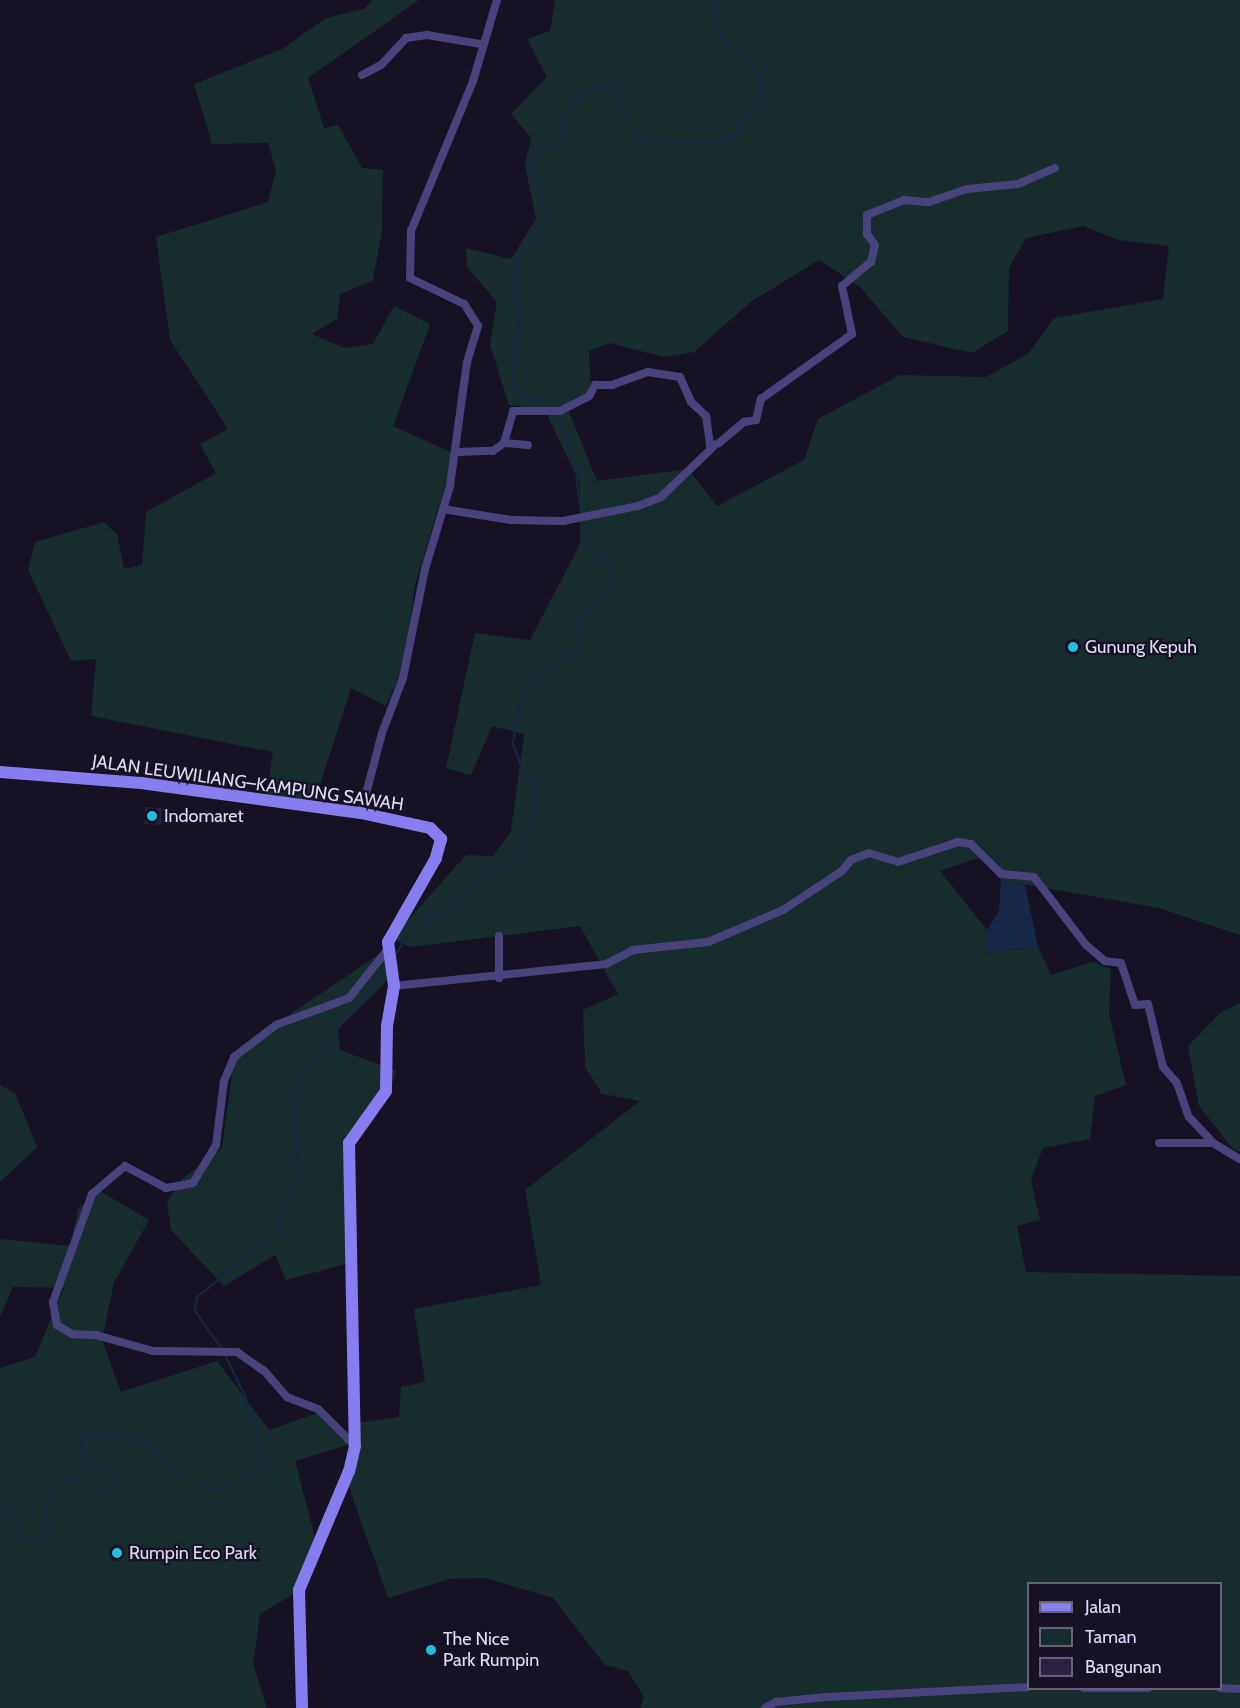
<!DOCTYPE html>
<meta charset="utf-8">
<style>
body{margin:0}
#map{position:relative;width:1240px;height:1708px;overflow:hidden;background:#161224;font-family:Cabin,sans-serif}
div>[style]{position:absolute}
.green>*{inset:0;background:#162c2d}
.water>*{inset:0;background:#172748}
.stream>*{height:2px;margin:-1px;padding:0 1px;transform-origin:1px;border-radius:1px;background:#172748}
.building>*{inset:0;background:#2a2143;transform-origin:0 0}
.minor>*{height:8px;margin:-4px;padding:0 4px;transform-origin:4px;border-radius:4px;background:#49437d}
.secondary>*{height:12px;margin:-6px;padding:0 6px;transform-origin:6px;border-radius:6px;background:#887dee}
.dots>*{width:16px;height:16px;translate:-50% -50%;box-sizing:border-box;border:3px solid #161224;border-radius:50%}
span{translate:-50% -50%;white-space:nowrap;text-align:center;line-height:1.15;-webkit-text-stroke:4.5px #161224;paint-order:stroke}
.poi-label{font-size:18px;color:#e0dafa}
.left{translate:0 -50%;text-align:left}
.street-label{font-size:18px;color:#e0dafa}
.legend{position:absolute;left:1027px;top:1582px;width:195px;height:108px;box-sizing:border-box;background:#161224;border:2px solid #67627a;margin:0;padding:8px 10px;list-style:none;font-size:18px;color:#e0dafa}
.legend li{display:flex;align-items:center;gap:12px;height:30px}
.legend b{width:30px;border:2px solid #67627a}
</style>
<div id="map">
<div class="green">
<i style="clip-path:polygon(373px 0,419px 0,308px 78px,324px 128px,338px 125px,362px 168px,383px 170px,382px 230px,373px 281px,340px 294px,337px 319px,312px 334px,344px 348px,373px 344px,394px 306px,430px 324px,393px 426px,455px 454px,415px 585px,405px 663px,386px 706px,351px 688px,314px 803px,266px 798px,273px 752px,91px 716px,96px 659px,71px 661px,28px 570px,35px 542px,104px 522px,117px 534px,124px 569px,142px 565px,146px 512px,216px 473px,200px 444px,228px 429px,170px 340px,156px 237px,268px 202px,276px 170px,268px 143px,212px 144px,194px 84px,284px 48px,326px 18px,364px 9px)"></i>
<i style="clip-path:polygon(evenodd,555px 0,1240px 0,1240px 935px,1159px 908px,1001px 880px,981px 857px,940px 871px,987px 930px,987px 953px,1038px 947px,1051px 975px,1092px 962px,1111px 969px,1109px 1014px,1126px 1085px,1095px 1096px,1090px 1139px,1043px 1148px,1031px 1180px,1040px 1220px,1017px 1226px,1026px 1272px,1240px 1276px,1240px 1708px,640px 1708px,644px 1697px,628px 1671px,605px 1665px,553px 1598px,485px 1578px,450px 1579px,388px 1598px,349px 1487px,354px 1443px,295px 1461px,318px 1549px,297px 1592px,260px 1614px,253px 1664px,267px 1708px,0 1708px,0 1368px,35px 1357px,64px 1288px,13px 1287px,0 1317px,0 1239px,70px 1246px,78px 1209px,100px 1191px,149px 1220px,114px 1283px,102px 1340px,121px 1392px,217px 1361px,269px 1430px,320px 1412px,354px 1442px,357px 1423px,399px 1417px,401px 1387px,425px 1382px,414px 1309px,541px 1285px,525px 1190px,640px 1101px,602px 1094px,585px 1067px,583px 1010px,618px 994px,580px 926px,410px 947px,392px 938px,466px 855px,493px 856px,511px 831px,524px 734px,492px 726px,471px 775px,446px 768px,475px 633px,530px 640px,580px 544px,580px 483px,544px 409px,509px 405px,490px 345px,497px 302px,467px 267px,466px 248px,511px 259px,536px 219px,525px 165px,531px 138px,511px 114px,547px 77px,527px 39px,550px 31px,555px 0,1083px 226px,1119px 240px,1169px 246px,1163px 299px,1054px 318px,1029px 353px,986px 377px,900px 375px,818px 419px,804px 460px,717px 506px,688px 469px,597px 481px,566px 404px,591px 392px,589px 351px,610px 343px,664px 357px,694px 352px,752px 301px,819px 260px,860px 287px,903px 337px,972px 353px,1008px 331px,1009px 268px,1026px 238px,1083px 226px,555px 0,1028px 1584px,1220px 1584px,1220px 1688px,1028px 1688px,1028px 1584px)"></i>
<i style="clip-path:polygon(381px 953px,394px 974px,338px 1029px,340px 1050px,397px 1071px,383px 1104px,348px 1138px,349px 1263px,286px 1280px,275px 1255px,224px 1286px,171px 1230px,167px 1202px,182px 1179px,222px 1148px,234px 1061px,270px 1028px)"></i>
<i style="clip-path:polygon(1240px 1003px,1240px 1152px,1233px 1149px,1199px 1106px,1188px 1046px,1220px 1013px)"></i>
<i style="clip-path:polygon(0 1085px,15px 1093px,37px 1147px,0 1182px)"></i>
</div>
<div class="water">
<i style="clip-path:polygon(1001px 880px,1025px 885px,1038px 947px,987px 953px,987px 930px,999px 911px)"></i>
</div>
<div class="stream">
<i style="left:553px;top:409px;width:32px;rotate:-154deg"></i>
<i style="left:524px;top:395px;width:18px;rotate:-131deg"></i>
<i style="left:512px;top:381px;width:61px;rotate:-83.5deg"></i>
<i style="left:519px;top:320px;width:37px;rotate:-101deg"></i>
<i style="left:512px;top:284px;width:30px;rotate:-75deg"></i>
<i style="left:520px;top:255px;width:24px;rotate:-42deg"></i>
<i style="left:538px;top:239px;width:21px;rotate:-65deg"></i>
<i style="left:547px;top:220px;width:62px;rotate:-104.9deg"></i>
<i style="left:531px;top:160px;width:13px;rotate:-63deg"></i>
<i style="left:537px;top:148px;width:14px;rotate:-4deg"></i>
<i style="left:551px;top:147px;width:16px;rotate:-47deg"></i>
<i style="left:562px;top:135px;width:19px;rotate:-81deg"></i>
<i style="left:565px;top:116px;width:25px;rotate:-53deg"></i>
<i style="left:580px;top:96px;width:27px;rotate:-27deg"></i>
<i style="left:604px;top:84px;width:15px;rotate:23deg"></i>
<i style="left:618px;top:90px;width:23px;rotate:80deg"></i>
<i style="left:622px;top:113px;width:30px;rotate:57deg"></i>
<i style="left:638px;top:138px;width:14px;rotate:25deg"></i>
<i style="left:651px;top:144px;width:67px;rotate:-2.6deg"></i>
<i style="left:718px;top:141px;width:17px;rotate:-17deg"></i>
<i style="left:734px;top:136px;width:46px;rotate:-55.6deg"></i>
<i style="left:760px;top:98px;width:20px;rotate:-87deg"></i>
<i style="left:761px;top:78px;width:23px;rotate:-124deg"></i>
<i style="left:748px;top:59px;width:34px;rotate:-143deg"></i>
<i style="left:721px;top:39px;width:39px;rotate:-99deg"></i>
<i style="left:559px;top:415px;width:59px;rotate:73.4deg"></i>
<i style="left:576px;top:472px;width:42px;rotate:83.2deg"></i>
<i style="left:395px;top:956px;width:22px;rotate:-58deg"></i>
<i style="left:407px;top:937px;width:141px;rotate:-37deg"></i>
<i style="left:520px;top:852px;width:40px;rotate:-68deg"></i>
<i style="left:535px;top:815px;width:28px;rotate:-86deg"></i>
<i style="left:537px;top:787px;width:21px;rotate:-131deg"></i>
<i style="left:523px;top:771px;width:30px;rotate:-110deg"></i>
<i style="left:513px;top:743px;width:33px;rotate:-81deg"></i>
<i style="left:518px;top:710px;width:27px;rotate:-63deg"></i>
<i style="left:530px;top:686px;width:60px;rotate:-39.6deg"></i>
<i style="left:576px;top:648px;width:26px;rotate:-81deg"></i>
<i style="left:580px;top:622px;width:52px;rotate:-52deg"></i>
<i style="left:612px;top:581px;width:14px;rotate:-107deg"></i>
<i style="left:608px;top:568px;width:23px;rotate:-137deg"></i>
<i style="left:591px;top:552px;width:33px;rotate:-106deg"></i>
<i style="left:221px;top:1348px;width:45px;rotate:-125.1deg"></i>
<i style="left:195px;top:1311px;width:14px;rotate:-82deg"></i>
<i style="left:197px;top:1297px;width:96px;rotate:-38.7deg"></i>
<i style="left:272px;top:1237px;width:67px;rotate:-66.1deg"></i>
<i style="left:299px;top:1176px;width:54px;rotate:-94.2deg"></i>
<i style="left:295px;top:1122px;width:47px;rotate:-83.9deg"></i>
<i style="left:300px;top:1075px;width:137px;rotate:-50.6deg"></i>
<i style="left:0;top:1507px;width:39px;rotate:52deg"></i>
<i style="left:24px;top:1538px;width:17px;rotate:10deg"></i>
<i style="left:41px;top:1541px;width:13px;rotate:-58deg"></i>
<i style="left:48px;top:1530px;width:28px;rotate:-94deg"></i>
<i style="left:46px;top:1502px;width:25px;rotate:-53deg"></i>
<i style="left:61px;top:1482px;width:14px;rotate:-12deg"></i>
<i style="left:75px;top:1479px;width:24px;rotate:36deg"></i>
<i style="left:94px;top:1493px;width:14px;rotate:-8deg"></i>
<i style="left:108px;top:1491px;width:16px;rotate:-55deg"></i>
<i style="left:117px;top:1478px;width:11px;rotate:-124deg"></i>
<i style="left:111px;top:1469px;width:16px;rotate:-166deg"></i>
<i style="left:95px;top:1465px;width:16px;rotate:-140deg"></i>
<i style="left:83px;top:1455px;width:15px;rotate:-98deg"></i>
<i style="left:81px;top:1440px;width:18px;rotate:-19deg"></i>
<i style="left:98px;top:1434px;width:34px;rotate:3deg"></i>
<i style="left:132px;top:1436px;width:86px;rotate:37deg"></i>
<i style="left:201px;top:1488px;width:22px;rotate:5deg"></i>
<i style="left:223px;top:1490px;width:48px;rotate:-31.4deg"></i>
<i style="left:264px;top:1465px;width:69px;rotate:-105deg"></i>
<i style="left:246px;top:1398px;width:50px;rotate:-116.1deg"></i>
</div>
<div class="building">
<i style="left:145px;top:807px;width:17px;height:17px;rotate:3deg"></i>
</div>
<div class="minor">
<i style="left:362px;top:75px;width:21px;rotate:-28deg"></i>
<i style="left:381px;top:65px;width:37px;rotate:-47deg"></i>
<i style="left:406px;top:38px;width:21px;rotate:-8deg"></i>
<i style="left:427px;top:35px;width:55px;rotate:9.5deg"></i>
<i style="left:504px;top:443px;width:33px;rotate:-74deg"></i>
<i style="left:513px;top:411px;width:47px"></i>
<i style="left:560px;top:411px;width:33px;rotate:-27deg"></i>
<i style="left:589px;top:396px;width:13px;rotate:-61deg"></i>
<i style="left:595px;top:385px;width:17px"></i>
<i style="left:612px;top:385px;width:38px;rotate:-20deg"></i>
<i style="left:648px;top:372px;width:32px;rotate:9deg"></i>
<i style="left:680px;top:377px;width:27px;rotate:66deg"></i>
<i style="left:691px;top:402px;width:21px;rotate:43deg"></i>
<i style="left:706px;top:416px;width:30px;rotate:82deg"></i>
<i style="left:710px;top:446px;width:9px;rotate:-18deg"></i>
<i style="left:719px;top:443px;width:33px;rotate:-40deg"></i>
<i style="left:744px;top:422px;width:12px;rotate:-9deg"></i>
<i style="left:756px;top:420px;width:22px;rotate:-77deg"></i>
<i style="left:761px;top:399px;width:112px;rotate:-35.5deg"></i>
<i style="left:852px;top:334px;width:49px;rotate:-101.8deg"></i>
<i style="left:842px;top:286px;width:38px;rotate:-40deg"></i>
<i style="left:871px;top:262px;width:17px;rotate:-77deg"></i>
<i style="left:875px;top:245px;width:14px;rotate:-126deg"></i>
<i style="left:867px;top:234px;width:19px;rotate:-90deg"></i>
<i style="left:867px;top:215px;width:40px;rotate:-22deg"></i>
<i style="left:904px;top:200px;width:25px;rotate:5deg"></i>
<i style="left:929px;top:202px;width:40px;rotate:-18.9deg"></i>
<i style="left:967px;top:189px;width:51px;rotate:-5.6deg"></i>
<i style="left:1018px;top:184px;width:40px;rotate:-23.4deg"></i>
<i style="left:457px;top:452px;width:36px;rotate:-2deg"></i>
<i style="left:493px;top:451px;width:14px;rotate:-36deg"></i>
<i style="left:504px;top:443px;width:24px;rotate:5deg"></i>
<i style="left:443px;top:509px;width:69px;rotate:9.2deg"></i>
<i style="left:511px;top:520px;width:52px;rotate:1.1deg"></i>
<i style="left:563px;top:521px;width:76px;rotate:-11.3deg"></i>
<i style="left:638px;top:506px;width:25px;rotate:-21deg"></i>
<i style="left:661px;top:497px;width:72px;rotate:-43.9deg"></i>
<i style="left:361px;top:813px;width:83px;rotate:-75.3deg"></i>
<i style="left:382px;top:733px;width:59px;rotate:-69.1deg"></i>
<i style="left:403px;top:678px;width:111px;rotate:-78.6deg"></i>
<i style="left:425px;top:569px;width:87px;rotate:-73.2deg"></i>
<i style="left:450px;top:486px;width:125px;rotate:-82.2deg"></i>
<i style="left:467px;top:362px;width:38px;rotate:-73deg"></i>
<i style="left:478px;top:326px;width:26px;rotate:-122deg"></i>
<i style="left:464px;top:304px;width:60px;rotate:-154.3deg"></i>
<i style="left:410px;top:278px;width:47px;rotate:-88.8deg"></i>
<i style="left:411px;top:231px;width:162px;rotate:-67.5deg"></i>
<i style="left:473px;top:81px;width:84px;rotate:-73.5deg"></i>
<i style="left:499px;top:936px;width:42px;rotate:90deg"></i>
<i style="left:394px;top:986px;width:213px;rotate:-5.9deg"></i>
<i style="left:606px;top:964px;width:30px;rotate:-27deg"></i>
<i style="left:633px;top:950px;width:75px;rotate:-6.1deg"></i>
<i style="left:708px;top:942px;width:82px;rotate:-23.1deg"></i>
<i style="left:783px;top:910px;width:71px;rotate:-33.5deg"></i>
<i style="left:842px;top:871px;width:14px;rotate:-51deg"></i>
<i style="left:851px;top:860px;width:19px;rotate:-21deg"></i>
<i style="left:869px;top:853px;width:30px;rotate:17deg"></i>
<i style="left:898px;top:862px;width:63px;rotate:-18.4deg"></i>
<i style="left:958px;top:842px;width:13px;rotate:9deg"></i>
<i style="left:971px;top:844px;width:42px;rotate:45deg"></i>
<i style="left:1001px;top:874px;width:33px;rotate:5deg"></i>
<i style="left:1034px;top:877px;width:86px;rotate:52.6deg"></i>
<i style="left:1086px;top:945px;width:25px;rotate:40deg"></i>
<i style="left:1105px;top:961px;width:16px;rotate:7deg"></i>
<i style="left:1121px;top:963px;width:44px;rotate:71.6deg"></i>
<i style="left:1135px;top:1005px;width:13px;rotate:-4deg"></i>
<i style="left:1148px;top:1004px;width:65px;rotate:76.6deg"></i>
<i style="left:1163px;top:1067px;width:21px;rotate:49deg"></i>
<i style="left:1177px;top:1083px;width:36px;rotate:71deg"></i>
<i style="left:1189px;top:1117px;width:35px;rotate:47deg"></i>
<i style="left:1213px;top:1143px;width:31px;rotate:31deg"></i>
<i style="left:1159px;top:1143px;width:53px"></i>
<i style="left:355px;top:1446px;width:52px;rotate:-135deg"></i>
<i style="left:318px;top:1409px;width:33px;rotate:-159deg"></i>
<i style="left:287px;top:1397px;width:35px;rotate:-131deg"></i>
<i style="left:264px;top:1371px;width:33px;rotate:-145deg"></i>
<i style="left:237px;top:1352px;width:84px;rotate:-179.3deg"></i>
<i style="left:153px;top:1351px;width:59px;rotate:-164.3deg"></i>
<i style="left:96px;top:1335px;width:24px;rotate:-178deg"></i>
<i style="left:72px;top:1334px;width:17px;rotate:-149deg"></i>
<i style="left:57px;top:1325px;width:23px;rotate:-100deg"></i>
<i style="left:53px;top:1302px;width:115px;rotate:-70.1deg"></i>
<i style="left:92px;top:1194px;width:43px;rotate:-40.3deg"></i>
<i style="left:125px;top:1166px;width:47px;rotate:28.2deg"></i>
<i style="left:166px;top:1188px;width:27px;rotate:-10deg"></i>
<i style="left:193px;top:1183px;width:44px;rotate:-58.8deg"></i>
<i style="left:216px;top:1145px;width:64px;rotate:-82.9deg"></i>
<i style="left:224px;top:1081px;width:26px;rotate:-67deg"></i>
<i style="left:234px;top:1057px;width:53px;rotate:-37.3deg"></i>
<i style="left:276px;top:1025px;width:78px;rotate:-20.3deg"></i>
<i style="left:349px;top:998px;width:63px;rotate:-51.5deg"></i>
<i style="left:1084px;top:1688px;width:64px"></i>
<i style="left:1220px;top:1688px;width:20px;rotate:3deg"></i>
<i style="left:765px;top:1708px;width:13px;rotate:-29deg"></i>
<i style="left:776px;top:1702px;width:50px;rotate:-5.7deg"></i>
<i style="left:826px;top:1697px;width:202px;rotate:-2.8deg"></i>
</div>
<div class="secondary">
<i style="left:0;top:772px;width:141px;rotate:4.5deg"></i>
<i style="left:141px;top:783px;width:222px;rotate:7.8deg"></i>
<i style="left:361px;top:813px;width:71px;rotate:12.3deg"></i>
<i style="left:430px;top:828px;width:16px;rotate:45deg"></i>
<i style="left:441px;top:839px;width:20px;rotate:105deg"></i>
<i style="left:436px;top:858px;width:97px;rotate:119.7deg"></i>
<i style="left:388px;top:942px;width:44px;rotate:82.2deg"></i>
<i style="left:394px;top:986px;width:41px;rotate:99.9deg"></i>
<i style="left:387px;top:1026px;width:65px;rotate:90.9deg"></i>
<i style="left:386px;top:1091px;width:64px;rotate:125.4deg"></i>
<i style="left:349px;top:1143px;width:303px;rotate:88.9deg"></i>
<i style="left:355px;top:1446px;width:26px;rotate:103deg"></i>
<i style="left:349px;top:1471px;width:129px;rotate:112.8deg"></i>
<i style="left:299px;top:1590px;width:118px;rotate:88.5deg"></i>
</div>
<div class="dots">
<i style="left:1073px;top:647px;background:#1fc0e1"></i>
<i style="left:152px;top:816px;background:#1fc0e1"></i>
<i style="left:117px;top:1553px;background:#1fc0e1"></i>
<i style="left:431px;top:1650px;background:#1fc0e1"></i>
</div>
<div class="poi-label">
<span class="left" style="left:1085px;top:647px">Gunung Kepuh</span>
<span class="left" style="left:164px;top:816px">Indomaret</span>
<span class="left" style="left:129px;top:1553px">Rumpin Eco Park</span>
<span class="left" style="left:443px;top:1650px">The Nice<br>Park Rumpin</span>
</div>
<div class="street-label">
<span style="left:248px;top:783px;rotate:8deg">JALAN LEUWILIANG–KAMPUNG SAWAH</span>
</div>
<ul class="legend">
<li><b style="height:8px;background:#887dee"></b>Jalan</li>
<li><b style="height:16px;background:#162c2d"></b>Taman</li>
<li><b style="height:16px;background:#2a2143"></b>Bangunan</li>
</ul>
</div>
